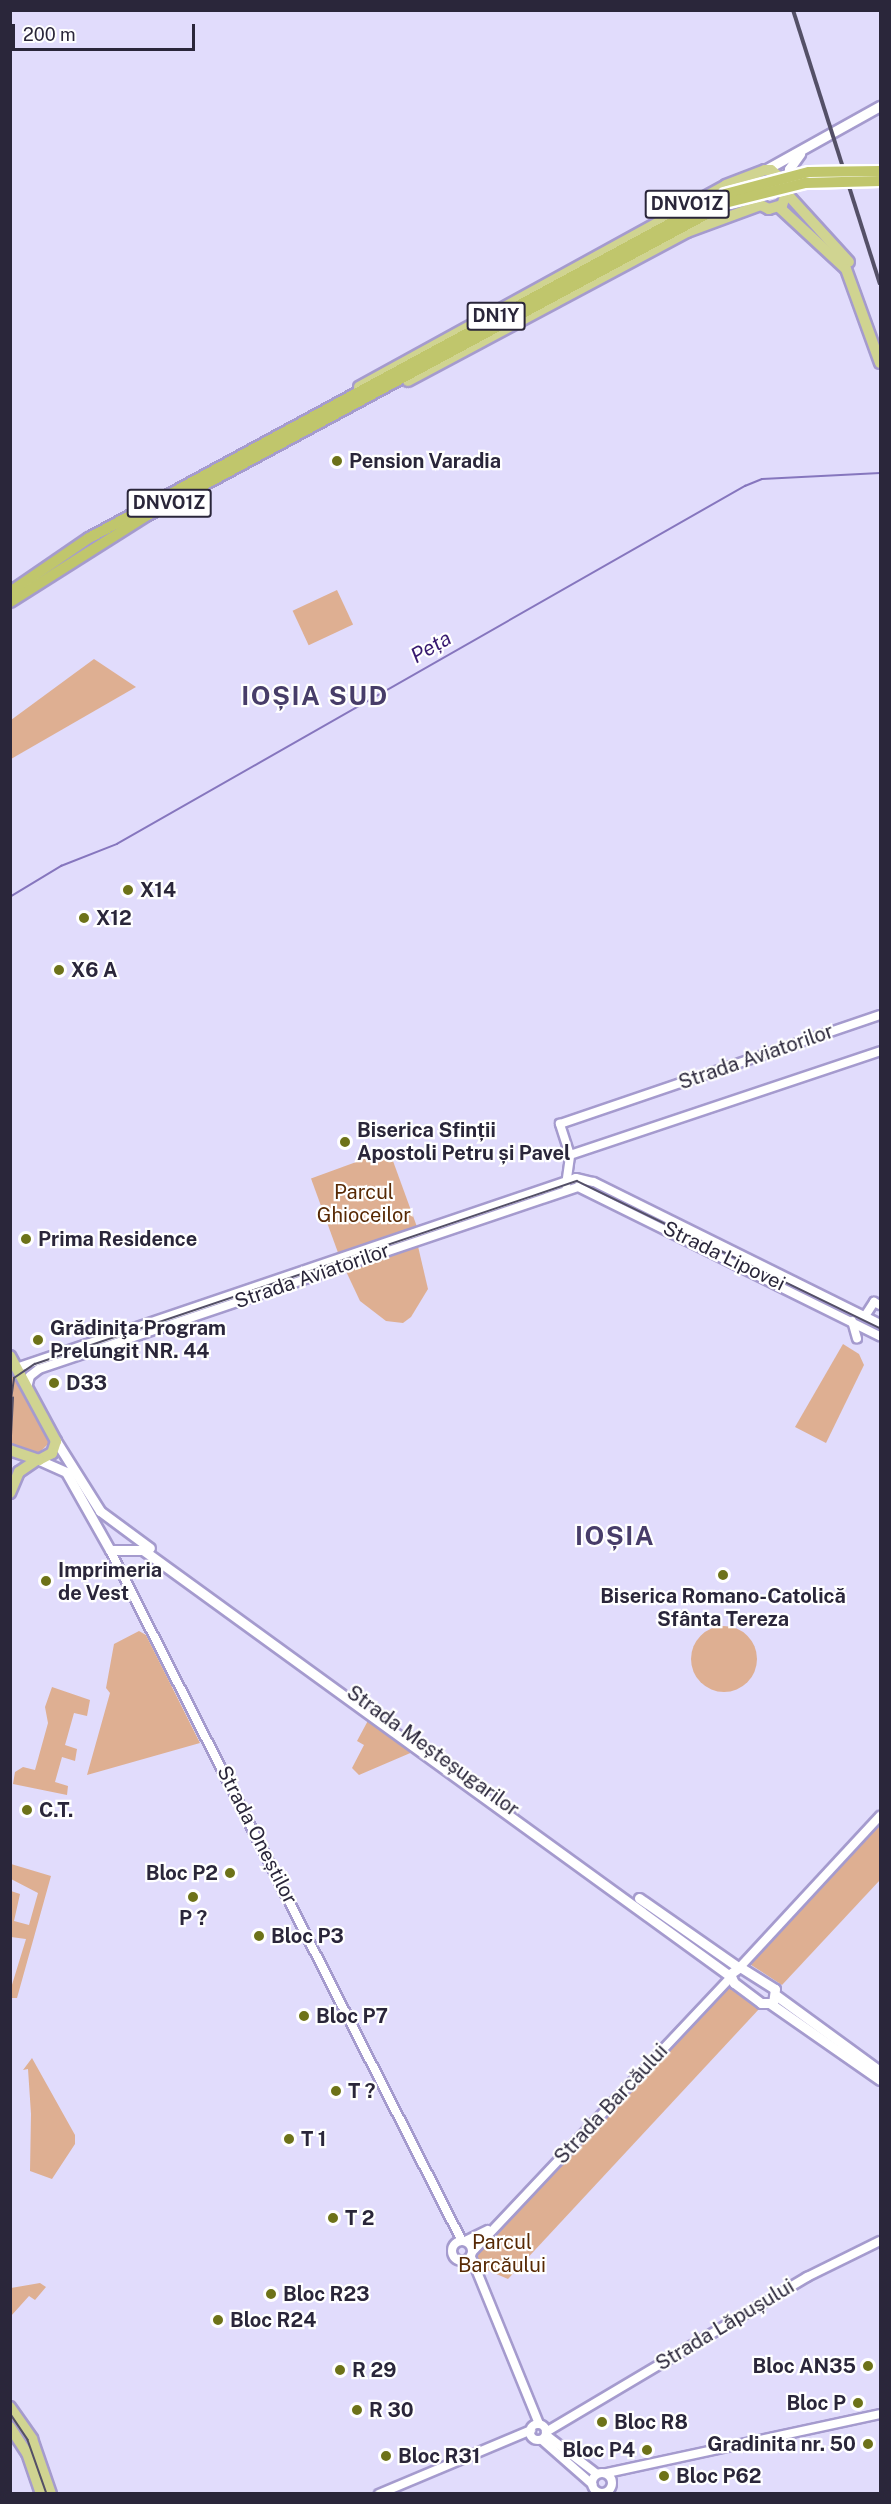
<!DOCTYPE html>
<meta charset="utf-8">
<style>
body{margin:0}
#map{position:relative;width:891px;height:2504px;overflow:hidden;background:#e1dcfc;font-family:"Public Sans",sans-serif}
div>[style]{position:absolute}
.green>*{inset:0;background:#deaf92;transform-origin:0 0}
.round{border-radius:50%}
.stream>*{height:1.5px;margin:-0.75px;padding:0 0.75px;transform-origin:0.75px;border-radius:0.75px;background:#8676be}
.roads{filter:drop-shadow(2px 0 #a59bce) drop-shadow(-2px 0 #a59bce) drop-shadow(0 2px #a59bce) drop-shadow(0 -2px #a59bce)}
.tertiary>*{height:8px;margin:-4px;padding:0 4px;transform-origin:4px;border-radius:4px;background:#fff}
.tertiary>.ring{margin:-4px;padding:0;box-sizing:content-box;background:none;border:8px solid #fff;border-radius:50%}
.secondary>*{height:9px;margin:-4.5px;padding:0 4.5px;transform-origin:4.5px;border-radius:4.5px;background:#fff}
.primary>*{height:10px;margin:-5px;padding:0 5px;transform-origin:5px;border-radius:5px;background:#d0d491}
.trunk>*{height:10px;margin:-5px;padding:0 5px;transform-origin:5px;border-radius:5px;background:#c0c66c}
.tram>*{height:1.5px;margin:-0.75px;padding:0 0.75px;transform-origin:0.75px;border-radius:0.75px;background:#545067}
.rail>*{height:4px;margin-top:-2px;transform-origin:0;background:repeating-linear-gradient(90deg,#fff 0 4.5px,#545067 0 9px);box-sizing:border-box;border-block:2px solid #545067}
.bridges{filter:drop-shadow(2px 0 #fff) drop-shadow(-2px 0 #fff) drop-shadow(0 2px #fff) drop-shadow(0 -2px #fff)}
.trunk-bridge>*{height:10px;margin:-5px;padding:0 5px;transform-origin:5px;border-radius:5px;background:#c0c66c}
.dots>*{width:16px;height:16px;translate:-50% -50%;box-sizing:border-box;border:3px solid #fff;border-radius:50%}
span{translate:-50% -50%;white-space:nowrap;text-align:center;line-height:1.15;-webkit-text-stroke:4.5px #fff;paint-order:stroke}
.shield-label span{padding:2px 4px;background:#fff;border:2px solid;border-radius:4px;-webkit-text-stroke-width:0}
.shield-label{font-size:18px;color:#2a263a;font-weight:700}
.poi-label{font-size:20px;color:#2a263a;font-weight:700}
.left{translate:0 -50%;text-align:left}
.right{translate:-100% -50%;text-align:right}
.street-label{font-size:20px;color:#2a263a}
.park-label{font-size:20px;color:#572904}
.water-label{font-size:21px;color:#37196f;font-style:italic}
.district-label{font-size:26px;color:#473d69;font-weight:700;letter-spacing:1.5px}
.frame{position:absolute;inset:0;border:12px solid #2a263a;pointer-events:none}
.scale{position:absolute;left:12px;top:24px;width:183px;height:27px;box-sizing:border-box;border:3px solid #2a263a;border-top:0;padding-left:8px;font-size:18px;line-height:21px;white-space:nowrap;color:#2a263a;-webkit-text-stroke:4px #fff;paint-order:stroke}
</style>
<div id="map">
<div class="green">
<i style="left:337px;top:590px;width:38px;height:49px;rotate:65deg"></i>
<i style="clip-path:polygon(94px 659px,136px 687px,11px 759px,11px 720px)"></i>
<i style="left:389px;top:1150px;width:86px;height:83px;rotate:70deg"></i>
<i style="clip-path:polygon(417px 1242px,428px 1289px,411px 1317px,403px 1323px,386px 1321px,360px 1301px,344px 1267px)"></i>
<i style="clip-path:polygon(843px 1344px,859px 1354px,864px 1365px,826px 1443px,795px 1427px)"></i>
<i style="clip-path:polygon(10px 1370px,50px 1442px,39px 1453px,11px 1444px)"></i>
<i class="round" style="left:691px;top:1626px;width:66px;height:66px"></i>
<i style="clip-path:polygon(139px 1631px,146px 1635px,200px 1743px,87px 1775px,110px 1693px,106px 1688px,114px 1644px)"></i>
<i style="clip-path:polygon(52px 1687px,90px 1700px,87px 1716px,74px 1713px,65px 1745px,77px 1749px,75px 1761px,62px 1757px,55px 1782px,68px 1786px,67px 1795px,13px 1784px,15px 1772px,23px 1767px,35px 1770px,48px 1723px,45px 1707px)"></i>
<i style="clip-path:polygon(371px 1715px,415px 1751px,359px 1775px,352px 1768px,364px 1745px,357px 1741px)"></i>
<i style="clip-path:polygon(880px 1821px,880px 1880px,782px 1985px,748px 1963px)"></i>
<i style="clip-path:polygon(11px 1864px,51px 1876px,17px 1998px,11px 1998px,11px 1988px,26px 1939px,11px 1937px,11px 1891px,20px 1894px,14px 1921px,29px 1925px,38px 1893px,11px 1879px)"></i>
<i style="clip-path:polygon(727px 1984px,760px 2008px,508px 2279px,475px 2265px,477px 2248px)"></i>
<i style="clip-path:polygon(32px 2058px,75px 2135px,75px 2144px,52px 2179px,30px 2171px,31px 2114px,28px 2069px,23px 2070px)"></i>
<i style="clip-path:polygon(40px 2283px,46px 2287px,35px 2300px,29px 2296px,11px 2316px,11px 2288px)"></i>
</div>
<div class="stream">
<i style="left:10px;top:897px;width:60px;rotate:-31.3deg"></i>
<i style="left:61px;top:866px;width:60px;rotate:-21.4deg"></i>
<i style="left:117px;top:844px;width:723px;rotate:-29.69deg"></i>
<i style="left:745px;top:486px;width:18px;rotate:-22deg"></i>
<i style="left:762px;top:479px;width:118px;rotate:-2.9deg"></i>
</div>
<div class="roads">
<div class="tertiary">
<i style="left:570px;top:1155px;width:327px;rotate:-18.5deg"></i>
<i style="left:566px;top:1185px;width:30px;rotate:-82deg"></i>
<i style="left:570px;top:1155px;width:33px;rotate:-108deg"></i>
<i style="left:560px;top:1124px;width:338px;rotate:-18.8deg"></i>
<i style="left:865px;top:1316px;width:17px;rotate:-57deg"></i>
<i style="left:874px;top:1302px;width:7px;rotate:27deg"></i>
<i style="left:852px;top:1321px;width:18px;rotate:74deg"></i>
<i style="left:16px;top:1368px;width:591px;rotate:-18.74deg"></i>
<i style="left:576px;top:1178px;width:18px;rotate:13deg"></i>
<i style="left:594px;top:1182px;width:319px;rotate:26.4deg"></i>
<i style="left:27px;top:1388px;width:12px;rotate:-76deg"></i>
<i style="left:30px;top:1376px;width:11px;rotate:-38deg"></i>
<i style="left:39px;top:1369px;width:569px;rotate:-18.66deg"></i>
<i style="left:578px;top:1187px;width:337px;rotate:26.3deg"></i>
<i style="left:110px;top:1550px;width:775px;rotate:63.01deg"></i>
<i style="left:740px;top:1967px;width:206px;rotate:-47.2deg"></i>
<i class="ring" style="left:452px;top:2241px;width:12px;height:12px"></i>
<i style="left:465px;top:2241px;width:25px;rotate:-26deg"></i>
<i style="left:473px;top:2251px;width:376px;rotate:-46.7deg"></i>
<i style="left:471px;top:2257px;width:180px;rotate:67.8deg"></i>
<i class="ring" style="left:530px;top:2424px;width:8px;height:8px"></i>
<i style="left:546px;top:2432px;width:304px;rotate:-30.7deg"></i>
<i style="left:807px;top:2277px;width:81px;rotate:-26.3deg"></i>
<i style="left:546px;top:2435px;width:64px;rotate:37.4deg"></i>
<i style="left:542px;top:2440px;width:67px;rotate:41.3deg"></i>
<i class="ring" style="left:592px;top:2473px;width:12px;height:12px"></i>
<i style="left:607px;top:2473px;width:279px;rotate:-12.2deg"></i>
<i style="left:379px;top:2494px;width:165px;rotate:-22.8deg"></i>
</div>
<div class="secondary">
<i style="left:765px;top:170px;width:132px;rotate:-29.1deg"></i>
<i style="left:787px;top:182px;width:13px;rotate:-81deg"></i>
<i style="left:789px;top:169px;width:19px;rotate:-54deg"></i>
<i style="left:56px;top:1441px;width:83px;rotate:57.8deg"></i>
<i style="left:100px;top:1511px;width:62px;rotate:36.5deg"></i>
<i style="left:39px;top:1460px;width:30px;rotate:24deg"></i>
<i style="left:66px;top:1472px;width:90px;rotate:60.6deg"></i>
<i style="left:110px;top:1550px;width:33px"></i>
<i style="left:143px;top:1550px;width:725px;rotate:35.97deg"></i>
<i style="left:639px;top:1898px;width:121px;rotate:34.9deg"></i>
<i style="left:740px;top:1967px;width:41px;rotate:32.2deg"></i>
<i style="left:775px;top:1989px;width:14px;rotate:98deg"></i>
<i style="left:773px;top:2003px;width:12px;rotate:180deg"></i>
<i style="left:761px;top:2003px;width:34px;rotate:-143deg"></i>
<i style="left:734px;top:1983px;width:10px;rotate:-114deg"></i>
<i style="left:730px;top:1974px;width:12px;rotate:-35deg"></i>
<i style="left:777px;top:1996px;width:127px;rotate:36.1deg"></i>
<i style="left:771px;top:2004px;width:133px;rotate:34.9deg"></i>
</div>
<div class="primary">
<i style="left:789px;top:196px;width:89px;rotate:47.7deg"></i>
<i style="left:779px;top:207px;width:91px;rotate:42.8deg"></i>
<i style="left:846px;top:269px;width:100px;rotate:70.1deg"></i>
<i style="left:408px;top:381px;width:316px;rotate:-28.1deg"></i>
<i style="left:687px;top:232px;width:76px;rotate:-20.1deg"></i>
<i style="left:359px;top:387px;width:419px;rotate:-28.8deg"></i>
<i style="left:726px;top:185px;width:42px;rotate:-21deg"></i>
<i style="left:765px;top:170px;width:6px"></i>
<i style="left:771px;top:170px;width:23px;rotate:40deg"></i>
<i style="left:789px;top:185px;width:21px;rotate:109deg"></i>
<i style="left:782px;top:205px;width:14px;rotate:163deg"></i>
<i style="left:769px;top:209px;width:17px;rotate:-155deg"></i>
<i style="left:754px;top:202px;width:15px;rotate:-110deg"></i>
<i style="left:749px;top:188px;width:16px;rotate:-63deg"></i>
<i style="left:10px;top:1356px;width:97px;rotate:61.6deg"></i>
<i style="left:56px;top:1441px;width:13px;rotate:108deg"></i>
<i style="left:52px;top:1453px;width:15px;rotate:152deg"></i>
<i style="left:39px;top:1460px;width:31px;rotate:-161deg"></i>
<i style="left:10px;top:1493px;width:23px;rotate:-67deg"></i>
<i style="left:19px;top:1472px;width:22px;rotate:-34deg"></i>
<i style="left:10px;top:2407px;width:39px;rotate:55deg"></i>
<i style="left:32px;top:2439px;width:58px;rotate:70.9deg"></i>
<i style="left:10px;top:2427px;width:31px;rotate:57deg"></i>
<i style="left:27px;top:2453px;width:43px;rotate:71.1deg"></i>
</div>
<div class="trunk">
<i style="left:10px;top:592px;width:96px;rotate:-34.4deg"></i>
<i style="left:89px;top:538px;width:723px;rotate:-28.41deg"></i>
<i style="left:10px;top:602px;width:161px;rotate:-32.3deg"></i>
<i style="left:146px;top:516px;width:662px;rotate:-28.31deg"></i>
</div>
</div>
<div class="tram">
<i style="left:10px;top:1407px;width:29px;rotate:-82deg"></i>
<i style="left:14px;top:1378px;width:25px;rotate:-34deg"></i>
<i style="left:35px;top:1364px;width:572px;rotate:-18.66deg"></i>
<i style="left:577px;top:1181px;width:337px;rotate:25.9deg"></i>
<i style="left:10px;top:1455px;width:57px;rotate:-87deg"></i>
<i style="left:10px;top:2413px;width:32px;rotate:56deg"></i>
<i style="left:28px;top:2440px;width:57px;rotate:70.6deg"></i>
</div>
<div class="rail">
<i style="left:793px;top:10px;width:288px;rotate:72.4deg"></i>
</div>
<div class="bridges">
<div class="trunk-bridge">
<i style="left:725px;top:194px;width:87px;rotate:-14.7deg"></i>
<i style="left:809px;top:172px;width:71px;rotate:-0.8deg"></i>
<i style="left:729px;top:202px;width:78px;rotate:-14deg"></i>
<i style="left:805px;top:183px;width:75px;rotate:-1.5deg"></i>
</div>
</div>
<div class="dots">
<i style="left:337px;top:461px;background:#6d7219"></i>
<i style="left:128px;top:890px;background:#6d7219"></i>
<i style="left:84px;top:918px;background:#6d7219"></i>
<i style="left:59px;top:970px;background:#6d7219"></i>
<i style="left:345px;top:1142px;background:#6d7219"></i>
<i style="left:26px;top:1239px;background:#6d7219"></i>
<i style="left:38px;top:1340px;background:#6d7219"></i>
<i style="left:54px;top:1383px;background:#6d7219"></i>
<i style="left:723px;top:1575px;background:#6d7219"></i>
<i style="left:46px;top:1581px;background:#6d7219"></i>
<i style="left:27px;top:1810px;background:#6d7219"></i>
<i style="left:230px;top:1873px;background:#6d7219"></i>
<i style="left:193px;top:1897px;background:#6d7219"></i>
<i style="left:259px;top:1936px;background:#6d7219"></i>
<i style="left:304px;top:2016px;background:#6d7219"></i>
<i style="left:336px;top:2091px;background:#6d7219"></i>
<i style="left:289px;top:2139px;background:#6d7219"></i>
<i style="left:333px;top:2218px;background:#6d7219"></i>
<i style="left:271px;top:2294px;background:#6d7219"></i>
<i style="left:218px;top:2320px;background:#6d7219"></i>
<i style="left:868px;top:2366px;background:#6d7219"></i>
<i style="left:340px;top:2370px;background:#6d7219"></i>
<i style="left:858px;top:2403px;background:#6d7219"></i>
<i style="left:357px;top:2410px;background:#6d7219"></i>
<i style="left:602px;top:2422px;background:#6d7219"></i>
<i style="left:868px;top:2444px;background:#6d7219"></i>
<i style="left:647px;top:2450px;background:#6d7219"></i>
<i style="left:386px;top:2456px;background:#6d7219"></i>
<i style="left:664px;top:2476px;background:#6d7219"></i>
</div>
<div class="shield-label">
<span style="left:687px;top:204px">DNVO1Z</span>
<span style="left:496px;top:316px">DN1Y</span>
<span style="left:169px;top:503px">DNVO1Z</span>
</div>
<div class="poi-label">
<span class="left" style="left:349px;top:461px">Pension Varadia</span>
<span class="left" style="left:140px;top:890px">X14</span>
<span class="left" style="left:96px;top:918px">X12</span>
<span class="left" style="left:71px;top:970px">X6 A</span>
<span class="left" style="left:357px;top:1142px">Biserica Sfinții<br>Apostoli Petru și Pavel</span>
<span class="left" style="left:38px;top:1239px">Prima Residence</span>
<span class="left" style="left:50px;top:1340px">Grădiniţa Program<br>Prelungit NR. 44</span>
<span class="left" style="left:66px;top:1383px">D33</span>
<span class="left" style="left:58px;top:1582px">Imprimeria<br>de Vest</span>
<span style="left:723px;top:1608px">Biserica Romano-Catolică<br>Sfânta Tereza</span>
<span class="left" style="left:39px;top:1810px">C.T.</span>
<span class="right" style="left:218px;top:1873px">Bloc P2</span>
<span style="left:193px;top:1918px">P ?</span>
<span class="left" style="left:271px;top:1936px">Bloc P3</span>
<span class="left" style="left:316px;top:2016px">Bloc P7</span>
<span class="left" style="left:348px;top:2091px">T ?</span>
<span class="left" style="left:301px;top:2139px">T 1</span>
<span class="left" style="left:345px;top:2218px">T 2</span>
<span class="left" style="left:283px;top:2294px">Bloc R23</span>
<span class="left" style="left:230px;top:2320px">Bloc R24</span>
<span class="right" style="left:856px;top:2366px">Bloc AN35</span>
<span class="left" style="left:352px;top:2370px">R 29</span>
<span class="right" style="left:846px;top:2403px">Bloc P</span>
<span class="left" style="left:369px;top:2410px">R 30</span>
<span class="left" style="left:614px;top:2422px">Bloc R8</span>
<span class="right" style="left:856px;top:2444px">Gradinita nr. 50</span>
<span class="right" style="left:635px;top:2450px">Bloc P4</span>
<span class="left" style="left:398px;top:2456px">Bloc R31</span>
<span class="left" style="left:676px;top:2476px">Bloc P62</span>
</div>
<div class="street-label">
<span style="left:756px;top:1057px;rotate:-19deg">Strada Aviatorilor</span>
<span style="left:724px;top:1256px;rotate:26deg">Strada Lipovei</span>
<span style="left:312px;top:1276px;rotate:-19deg">Strada Aviatorilor</span>
<span style="left:433px;top:1751px;rotate:36deg">Strada Meșteșugarilor</span>
<span style="left:257px;top:1835px;rotate:63deg">Strada Oneștilor</span>
<span style="left:611px;top:2104px;rotate:-47deg">Strada Barcăului</span>
<span style="left:725px;top:2325px;rotate:-31deg">Strada Lăpușului</span>
</div>
<div class="park-label">
<span style="left:364px;top:1204px">Parcul<br>Ghioceilor</span>
<span style="left:502px;top:2254px">Parcul<br>Barcăului</span>
</div>
<div class="water-label">
<span style="left:431px;top:647px;rotate:-30deg">Peța</span>
</div>
<div class="district-label">
<span style="left:315px;top:696px">IOȘIA SUD</span>
<span style="left:615px;top:1536px">IOȘIA</span>
</div>
<div class="frame"></div>
<div class="scale">200 m</div>
</div>
